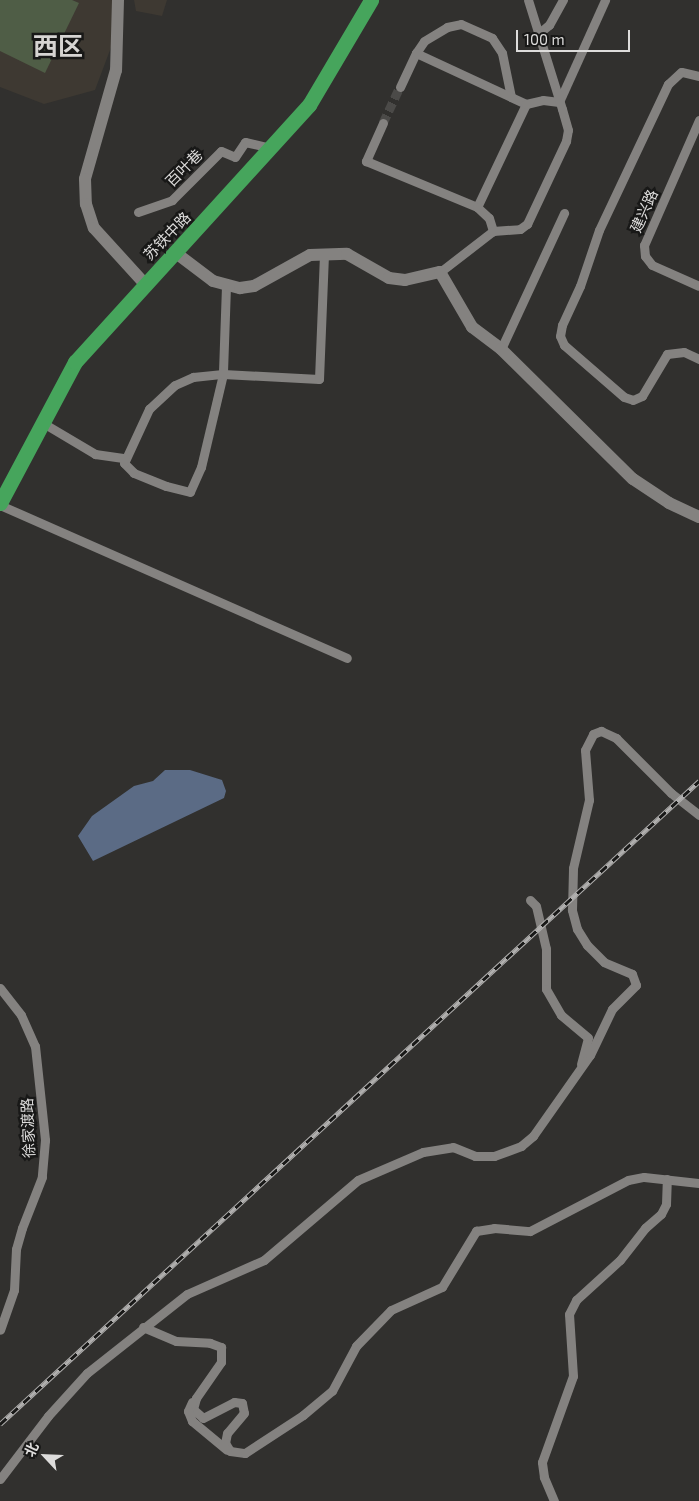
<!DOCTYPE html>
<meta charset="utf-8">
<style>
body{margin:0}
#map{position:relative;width:699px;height:1501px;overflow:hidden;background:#31302e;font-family:"Exo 2","Noto Sans SC",sans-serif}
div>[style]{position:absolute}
.built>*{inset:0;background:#3e3932}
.green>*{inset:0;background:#4f5d46}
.water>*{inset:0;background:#5b6b85}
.street-tunnel>*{height:9px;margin-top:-4.5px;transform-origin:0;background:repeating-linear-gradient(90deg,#4b4a48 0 9px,transparent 0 13.5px)}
.street>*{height:9px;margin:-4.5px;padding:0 4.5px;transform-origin:4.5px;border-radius:4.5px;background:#848280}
.secondary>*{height:12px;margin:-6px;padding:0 6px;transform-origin:6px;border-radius:6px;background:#848280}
.highway>*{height:15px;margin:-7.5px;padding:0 7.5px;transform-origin:7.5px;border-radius:7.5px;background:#46a55c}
.rail>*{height:4.5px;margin-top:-2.25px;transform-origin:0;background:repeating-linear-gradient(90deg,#181817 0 8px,#b0afae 0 16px);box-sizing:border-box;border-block:1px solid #b0afae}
span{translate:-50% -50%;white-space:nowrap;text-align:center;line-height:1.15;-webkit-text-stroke:5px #181817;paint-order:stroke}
.street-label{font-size:15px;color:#dddcdb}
.town-label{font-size:25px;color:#d6d4d2;font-weight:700}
.north{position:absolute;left:20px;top:1431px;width:50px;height:50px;-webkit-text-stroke:4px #181817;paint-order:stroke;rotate:295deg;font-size:14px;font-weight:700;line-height:20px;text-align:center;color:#dddcdb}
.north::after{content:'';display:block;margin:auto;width:18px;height:22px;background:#dddcdb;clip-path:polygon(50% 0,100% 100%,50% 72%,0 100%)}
.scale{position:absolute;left:516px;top:30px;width:114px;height:22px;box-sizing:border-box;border:2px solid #dddcdb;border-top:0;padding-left:6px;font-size:15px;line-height:18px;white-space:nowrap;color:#dddcdb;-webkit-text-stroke:4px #181817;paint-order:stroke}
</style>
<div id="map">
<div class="built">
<i style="clip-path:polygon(0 0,112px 0,113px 42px,95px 90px,44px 104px,0 87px)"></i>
<i style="clip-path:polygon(134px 0,167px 0,162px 16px,136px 11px)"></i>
</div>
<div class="green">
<i style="clip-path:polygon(0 0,72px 0,79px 3px,45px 73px,0 51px)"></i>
</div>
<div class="water">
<i style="clip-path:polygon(165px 770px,190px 770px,222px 780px,226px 791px,224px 798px,93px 861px,78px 836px,92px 816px,134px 786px,153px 781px)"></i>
</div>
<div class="street-tunnel">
<i style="left:383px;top:123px;width:40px;rotate:-65deg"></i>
</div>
<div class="street">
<i style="left:539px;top:33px;width:13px;rotate:-39deg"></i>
<i style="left:549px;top:25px;width:29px;rotate:-61deg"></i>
<i style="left:416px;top:53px;width:14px;rotate:-56deg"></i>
<i style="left:424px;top:41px;width:27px;rotate:-31deg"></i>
<i style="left:447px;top:27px;width:14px;rotate:-12deg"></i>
<i style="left:461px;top:24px;width:34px;rotate:24deg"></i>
<i style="left:492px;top:38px;width:18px;rotate:56deg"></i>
<i style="left:502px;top:53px;width:45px;rotate:78.4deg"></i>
<i style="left:699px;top:76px;width:18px;rotate:-167deg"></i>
<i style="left:681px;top:72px;width:18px;rotate:137deg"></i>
<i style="left:668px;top:84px;width:161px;rotate:115.3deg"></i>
<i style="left:599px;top:230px;width:59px;rotate:108.7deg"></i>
<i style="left:580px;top:286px;width:43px;rotate:114.8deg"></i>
<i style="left:562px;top:325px;width:11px;rotate:100deg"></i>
<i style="left:560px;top:336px;width:10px;rotate:66deg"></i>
<i style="left:564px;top:345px;width:79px;rotate:40.9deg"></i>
<i style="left:624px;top:397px;width:9px;rotate:18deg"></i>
<i style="left:633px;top:400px;width:10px;rotate:-24deg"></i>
<i style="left:642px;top:396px;width:49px;rotate:-59.2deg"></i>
<i style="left:667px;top:354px;width:17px;rotate:-7deg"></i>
<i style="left:684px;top:352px;width:17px;rotate:25deg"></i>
<i style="left:400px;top:87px;width:38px;rotate:-65deg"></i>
<i style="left:416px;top:53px;width:121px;rotate:24.9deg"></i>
<i style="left:526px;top:104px;width:114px;rotate:115.4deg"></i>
<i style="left:526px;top:104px;width:17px;rotate:-13deg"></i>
<i style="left:543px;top:100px;width:16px;rotate:7deg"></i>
<i style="left:559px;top:102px;width:112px;rotate:-65.7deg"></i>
<i style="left:699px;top:120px;width:137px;rotate:113.7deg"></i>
<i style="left:644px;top:245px;width:11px;rotate:85deg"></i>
<i style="left:645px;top:256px;width:11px;rotate:52deg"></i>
<i style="left:652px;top:265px;width:51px;rotate:24.1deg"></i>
<i style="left:383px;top:123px;width:42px;rotate:114.1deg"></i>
<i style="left:366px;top:161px;width:120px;rotate:22.5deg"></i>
<i style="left:477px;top:207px;width:16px;rotate:43deg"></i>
<i style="left:489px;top:218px;width:14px;rotate:73deg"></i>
<i style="left:138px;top:212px;width:36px;rotate:-19deg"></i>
<i style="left:172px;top:200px;width:69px;rotate:-45deg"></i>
<i style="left:221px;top:151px;width:15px;rotate:23deg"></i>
<i style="left:235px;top:157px;width:18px;rotate:-56deg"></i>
<i style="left:245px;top:142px;width:27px;rotate:13deg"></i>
<i style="left:440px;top:272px;width:67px;rotate:-37.7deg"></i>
<i style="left:493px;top:231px;width:27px;rotate:-4deg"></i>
<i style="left:520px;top:229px;width:9px;rotate:-36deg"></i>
<i style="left:527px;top:224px;width:92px;rotate:-64.8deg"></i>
<i style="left:566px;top:141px;width:11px;rotate:-80deg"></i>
<i style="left:568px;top:130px;width:22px;rotate:-106deg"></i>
<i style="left:562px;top:109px;width:114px;rotate:-107.3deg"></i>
<i style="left:226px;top:286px;width:88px;rotate:92deg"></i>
<i style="left:223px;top:374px;width:96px;rotate:103.3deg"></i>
<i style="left:201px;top:467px;width:27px;rotate:114deg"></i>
<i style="left:190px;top:492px;width:25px;rotate:-166deg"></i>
<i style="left:166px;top:486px;width:35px;rotate:-158deg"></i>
<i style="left:134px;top:473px;width:14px;rotate:-135deg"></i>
<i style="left:124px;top:463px;width:60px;rotate:-65.2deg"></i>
<i style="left:149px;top:409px;width:35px;rotate:-43deg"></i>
<i style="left:175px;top:385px;width:20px;rotate:-24deg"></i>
<i style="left:193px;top:377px;width:30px;rotate:-6deg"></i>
<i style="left:223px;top:374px;width:96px;rotate:3deg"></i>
<i style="left:319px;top:379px;width:124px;rotate:-87.7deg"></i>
<i style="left:501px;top:349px;width:150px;rotate:-65.1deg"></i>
<i style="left:43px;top:423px;width:61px;rotate:30.8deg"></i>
<i style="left:95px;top:454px;width:30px;rotate:8deg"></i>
<i style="left:0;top:505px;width:379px;rotate:23.8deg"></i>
<i style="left:530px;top:900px;width:8px;rotate:45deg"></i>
<i style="left:536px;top:906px;width:44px;rotate:76.9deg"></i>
<i style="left:546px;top:949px;width:40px;rotate:90deg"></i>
<i style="left:546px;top:989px;width:30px;rotate:60deg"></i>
<i style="left:561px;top:1015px;width:35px;rotate:40deg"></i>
<i style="left:588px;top:1038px;width:27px;rotate:105deg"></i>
<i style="left:0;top:988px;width:34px;rotate:52deg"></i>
<i style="left:21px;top:1015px;width:34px;rotate:66deg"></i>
<i style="left:35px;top:1046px;width:95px;rotate:83.9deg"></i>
<i style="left:45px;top:1140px;width:37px;rotate:95deg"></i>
<i style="left:42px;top:1177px;width:55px;rotate:111.4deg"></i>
<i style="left:22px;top:1228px;width:22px;rotate:106deg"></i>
<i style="left:16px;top:1249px;width:41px;rotate:92.8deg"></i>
<i style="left:14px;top:1290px;width:42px;rotate:109.3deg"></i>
<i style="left:143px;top:1327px;width:36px;rotate:23deg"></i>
<i style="left:176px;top:1341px;width:34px;rotate:3deg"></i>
<i style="left:210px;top:1343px;width:12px;rotate:20deg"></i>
<i style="left:221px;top:1347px;width:15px;rotate:90deg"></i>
<i style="left:221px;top:1362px;width:44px;rotate:124.8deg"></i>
<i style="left:196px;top:1398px;width:11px;rotate:105deg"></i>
<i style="left:193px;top:1409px;width:13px;rotate:42deg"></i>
<i style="left:203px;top:1418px;width:35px;rotate:-27deg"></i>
<i style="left:234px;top:1402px;width:8px;rotate:7deg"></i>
<i style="left:242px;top:1403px;width:10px;rotate:79deg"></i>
<i style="left:244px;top:1413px;width:26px;rotate:130deg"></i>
<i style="left:227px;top:1433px;width:10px;rotate:101deg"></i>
<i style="left:225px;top:1443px;width:9px;rotate:58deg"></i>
<i style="left:230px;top:1451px;width:15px;rotate:8deg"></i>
<i style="left:245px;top:1453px;width:69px;rotate:-33.2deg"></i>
<i style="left:303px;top:1415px;width:38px;rotate:-40deg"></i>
<i style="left:332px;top:1391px;width:51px;rotate:-61.9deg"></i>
<i style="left:356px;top:1346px;width:50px;rotate:-45.8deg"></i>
<i style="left:391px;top:1310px;width:56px;rotate:-24.3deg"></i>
<i style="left:442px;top:1287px;width:66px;rotate:-58.7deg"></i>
<i style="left:476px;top:1231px;width:18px;rotate:-9deg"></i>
<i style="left:494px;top:1228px;width:36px;rotate:5deg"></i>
<i style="left:530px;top:1231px;width:110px;rotate:-27.5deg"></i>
<i style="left:628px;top:1180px;width:16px;rotate:-11deg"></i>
<i style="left:644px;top:1177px;width:55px;rotate:6.2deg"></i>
<i style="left:192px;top:1402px;width:10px;rotate:114deg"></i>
<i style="left:188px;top:1411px;width:11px;rotate:68deg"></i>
<i style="left:192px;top:1421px;width:45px;rotate:39.6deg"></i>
<i style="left:0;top:1479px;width:79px;rotate:-52.7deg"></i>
<i style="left:48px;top:1416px;width:58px;rotate:-47.8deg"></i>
<i style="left:87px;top:1373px;width:127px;rotate:-38.3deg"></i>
<i style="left:187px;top:1294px;width:84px;rotate:-23.8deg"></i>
<i style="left:264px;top:1260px;width:123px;rotate:-40.4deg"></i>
<i style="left:358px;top:1180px;width:71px;rotate:-23.3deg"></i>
<i style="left:423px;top:1152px;width:30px;rotate:-9deg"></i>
<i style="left:453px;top:1147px;width:24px;rotate:22deg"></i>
<i style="left:475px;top:1156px;width:19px"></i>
<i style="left:494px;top:1156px;width:29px;rotate:-20deg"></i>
<i style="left:521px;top:1146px;width:16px;rotate:-40deg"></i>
<i style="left:533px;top:1136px;width:99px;rotate:-54.9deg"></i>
<i style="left:590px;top:1055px;width:51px;rotate:-64.4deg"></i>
<i style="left:612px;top:1009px;width:34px;rotate:-45deg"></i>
<i style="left:636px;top:985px;width:12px;rotate:-110deg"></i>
<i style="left:632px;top:974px;width:30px;rotate:-157deg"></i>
<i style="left:604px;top:962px;width:24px;rotate:-135deg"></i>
<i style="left:587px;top:945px;width:19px;rotate:-122deg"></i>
<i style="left:577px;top:929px;width:20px;rotate:-105deg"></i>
<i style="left:572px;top:910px;width:42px;rotate:-88.6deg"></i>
<i style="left:573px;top:868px;width:70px;rotate:-76.8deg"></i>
<i style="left:589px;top:800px;width:50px;rotate:-94.6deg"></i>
<i style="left:585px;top:750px;width:18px;rotate:-63deg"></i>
<i style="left:593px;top:734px;width:9px;rotate:-21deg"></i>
<i style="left:601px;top:731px;width:17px;rotate:25deg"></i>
<i style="left:616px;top:738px;width:78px;rotate:45deg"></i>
<i style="left:671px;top:793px;width:36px;rotate:38deg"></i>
<i style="left:554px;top:1501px;width:26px;rotate:-113deg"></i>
<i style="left:544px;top:1477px;width:15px;rotate:-98deg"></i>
<i style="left:542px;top:1462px;width:91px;rotate:-70.2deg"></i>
<i style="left:573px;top:1376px;width:62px;rotate:-93.7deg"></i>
<i style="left:569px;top:1314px;width:16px;rotate:-63deg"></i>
<i style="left:576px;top:1300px;width:59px;rotate:-42.3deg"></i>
<i style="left:620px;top:1260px;width:41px;rotate:-52deg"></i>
<i style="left:645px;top:1228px;width:21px;rotate:-41deg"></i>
<i style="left:661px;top:1214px;width:11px;rotate:-63deg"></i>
<i style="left:666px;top:1204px;width:25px;rotate:-88deg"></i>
</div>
<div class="secondary">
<i style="left:118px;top:0;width:70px;rotate:91.6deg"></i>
<i style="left:116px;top:70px;width:113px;rotate:105.9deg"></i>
<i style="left:85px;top:179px;width:25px;rotate:88deg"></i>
<i style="left:86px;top:204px;width:25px;rotate:72deg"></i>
<i style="left:94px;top:228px;width:76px;rotate:47.7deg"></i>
<i style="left:176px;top:253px;width:46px;rotate:37.1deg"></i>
<i style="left:213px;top:281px;width:28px;rotate:15deg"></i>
<i style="left:240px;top:288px;width:14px;rotate:-8deg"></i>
<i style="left:254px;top:286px;width:64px;rotate:-29deg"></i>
<i style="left:310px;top:255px;width:37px;rotate:-2deg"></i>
<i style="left:347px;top:254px;width:48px;rotate:29.7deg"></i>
<i style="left:389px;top:278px;width:16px;rotate:7deg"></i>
<i style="left:405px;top:280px;width:36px;rotate:-13deg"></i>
<i style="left:440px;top:272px;width:64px;rotate:59.8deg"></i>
<i style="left:472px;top:327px;width:36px;rotate:37deg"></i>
<i style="left:501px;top:349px;width:185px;rotate:44.6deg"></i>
<i style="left:633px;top:479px;width:43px;rotate:33.7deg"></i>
<i style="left:669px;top:503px;width:33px;rotate:25deg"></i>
</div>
<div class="highway">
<i style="left:0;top:503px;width:160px;rotate:-62deg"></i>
<i style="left:75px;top:362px;width:348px;rotate:-47.7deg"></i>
<i style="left:309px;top:105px;width:122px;rotate:-59.4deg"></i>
</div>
<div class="rail">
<i style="left:0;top:1424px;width:950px;rotate:-42.61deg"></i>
</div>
<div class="street-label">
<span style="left:184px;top:168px;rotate:-45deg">百叶巷</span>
<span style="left:644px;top:211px;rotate:-66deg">建兴路</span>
<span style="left:167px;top:236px;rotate:-46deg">苏铁中路</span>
<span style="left:28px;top:1128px;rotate:-92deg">徐家渡路</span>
</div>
<div class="town-label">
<span style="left:58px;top:45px">西区</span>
</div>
<div class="north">北</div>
<div class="scale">100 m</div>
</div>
